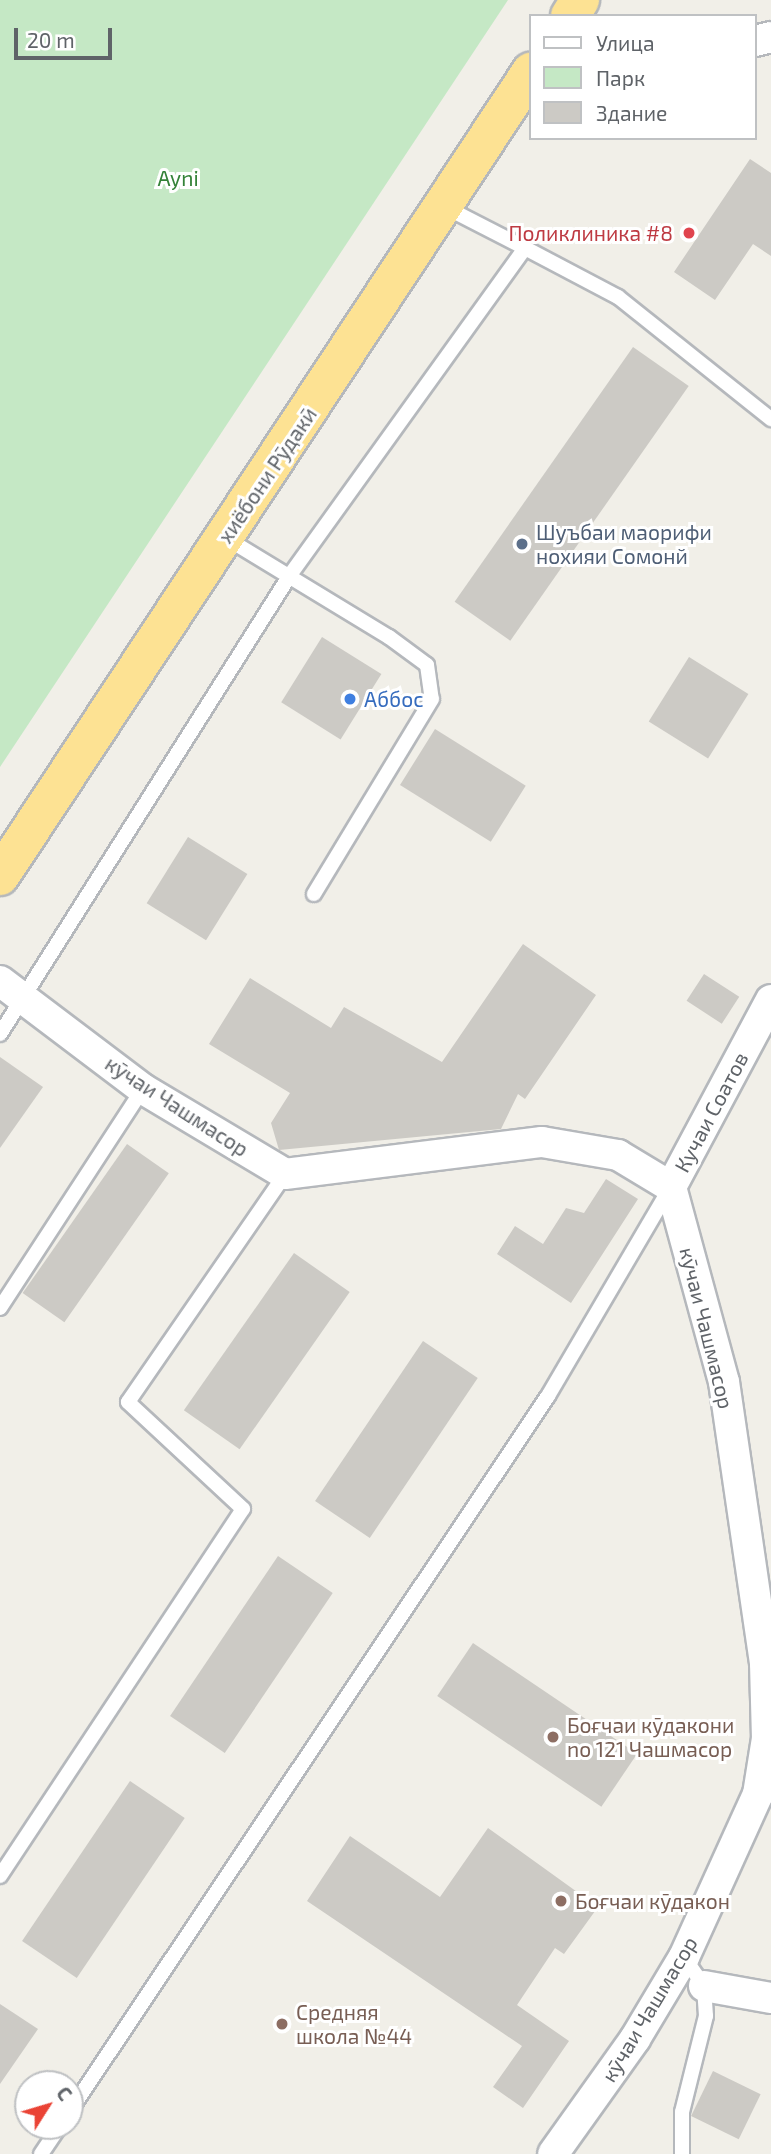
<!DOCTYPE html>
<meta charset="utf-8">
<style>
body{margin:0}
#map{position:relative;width:771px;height:2154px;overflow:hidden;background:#f1efe8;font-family:"Exo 2",sans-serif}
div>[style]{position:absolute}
.green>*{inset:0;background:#c5e8c5}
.building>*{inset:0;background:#cccac5;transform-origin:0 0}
.roads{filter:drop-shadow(2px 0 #b5b8bc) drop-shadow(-2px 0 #b5b8bc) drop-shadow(0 2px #b5b8bc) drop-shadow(0 -2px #b5b8bc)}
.lane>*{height:14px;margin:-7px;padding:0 7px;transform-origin:7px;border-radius:7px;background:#fff}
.street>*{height:30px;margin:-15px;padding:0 15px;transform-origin:15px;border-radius:15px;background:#fff}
.highway>*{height:38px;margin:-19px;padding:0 19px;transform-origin:19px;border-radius:19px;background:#fde293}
.dots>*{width:19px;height:19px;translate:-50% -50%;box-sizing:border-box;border:4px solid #fff;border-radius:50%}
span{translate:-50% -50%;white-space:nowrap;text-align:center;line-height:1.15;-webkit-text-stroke:6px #fff;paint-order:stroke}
.park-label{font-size:21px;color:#348238}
.health-label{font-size:21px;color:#be3a42}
.right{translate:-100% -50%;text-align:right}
.street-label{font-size:21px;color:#5f6368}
.service-label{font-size:21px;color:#4e5e75}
.left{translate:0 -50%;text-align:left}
.shop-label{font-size:21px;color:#366cbe}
.education-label{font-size:21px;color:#785e54}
.legend{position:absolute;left:529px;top:14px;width:228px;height:126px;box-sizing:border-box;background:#fff;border:2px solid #bfc1c3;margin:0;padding:9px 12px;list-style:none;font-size:21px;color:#5f6368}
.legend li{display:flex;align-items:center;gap:14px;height:35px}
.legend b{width:35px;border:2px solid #bfc1c3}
.north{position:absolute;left:14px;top:2070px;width:70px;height:70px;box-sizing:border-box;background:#fff;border:2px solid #bfc1c3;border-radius:50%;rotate:53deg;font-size:19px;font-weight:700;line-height:28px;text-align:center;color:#5f6368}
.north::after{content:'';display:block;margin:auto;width:24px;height:32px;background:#ea4335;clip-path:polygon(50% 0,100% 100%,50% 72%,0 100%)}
.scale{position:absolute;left:14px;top:28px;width:98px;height:32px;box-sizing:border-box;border:4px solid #5f6368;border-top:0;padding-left:9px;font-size:21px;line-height:24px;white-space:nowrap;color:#5f6368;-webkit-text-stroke:5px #fff;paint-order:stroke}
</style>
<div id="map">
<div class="green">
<i style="clip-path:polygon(0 0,508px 0,0 767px)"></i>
</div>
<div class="building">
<i style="clip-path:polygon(750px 159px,771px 173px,771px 256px,753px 244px,715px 300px,674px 272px)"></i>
<i style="left:633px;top:347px;width:68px;height:311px;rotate:35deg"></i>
<i style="left:322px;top:637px;width:70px;height:77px;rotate:32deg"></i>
<i style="left:689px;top:657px;width:70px;height:76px;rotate:32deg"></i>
<i style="left:435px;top:729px;width:107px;height:66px;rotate:32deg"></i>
<i style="left:188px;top:837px;width:70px;height:78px;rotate:32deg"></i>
<i style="clip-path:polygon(523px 944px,596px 995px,525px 1099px,518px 1094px,501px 1129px,279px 1150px,271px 1123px,290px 1093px,209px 1044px,250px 978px,331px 1028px,344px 1007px,442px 1062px)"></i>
<i style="left:704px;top:974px;width:42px;height:32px;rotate:33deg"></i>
<i style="clip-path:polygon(0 1057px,43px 1087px,0 1148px)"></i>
<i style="left:127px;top:1144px;width:51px;height:182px;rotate:35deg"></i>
<i style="clip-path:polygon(606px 1179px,638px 1199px,571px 1303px,497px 1254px,515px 1226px,543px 1244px,566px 1208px,584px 1213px)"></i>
<i style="left:294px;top:1253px;width:68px;height:192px;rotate:35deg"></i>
<i style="left:423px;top:1341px;width:66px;height:193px;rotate:34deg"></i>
<i style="left:278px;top:1556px;width:66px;height:193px;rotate:34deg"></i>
<i style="left:473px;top:1643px;width:198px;height:64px;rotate:34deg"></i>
<i style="left:130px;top:1781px;width:66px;height:193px;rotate:34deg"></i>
<i style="clip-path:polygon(488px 1828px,598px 1907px,564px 1954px,555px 1948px,517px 2005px,569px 2041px,523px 2108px,493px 2087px,522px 2046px,307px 1901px,350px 1836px,440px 1897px)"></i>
<i style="clip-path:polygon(0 2004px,38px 2029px,0 2084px)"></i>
<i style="left:713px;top:2071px;width:53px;height:50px;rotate:26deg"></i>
</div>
<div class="roads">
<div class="lane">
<i style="left:445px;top:207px;width:90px;rotate:27.1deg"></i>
<i style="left:226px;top:538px;width:191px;rotate:31.3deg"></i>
<i style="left:389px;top:637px;width:47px;rotate:36.4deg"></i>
<i style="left:427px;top:665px;width:34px;rotate:82deg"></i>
<i style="left:432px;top:699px;width:228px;rotate:121.2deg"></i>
<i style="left:0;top:1034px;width:543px;rotate:-57.71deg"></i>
<i style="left:290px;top:575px;width:403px;rotate:-54.3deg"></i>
<i style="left:525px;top:248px;width:105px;rotate:27.8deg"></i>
<i style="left:618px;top:297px;width:196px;rotate:38.6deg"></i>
<i style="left:0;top:1308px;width:262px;rotate:-56.9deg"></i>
<i style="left:0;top:1876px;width:440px;rotate:-56.5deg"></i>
<i style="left:243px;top:1509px;width:157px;rotate:-137.1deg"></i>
<i style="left:128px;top:1402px;width:277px;rotate:-55.4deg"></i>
<i style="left:70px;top:2111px;width:860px;rotate:-56.24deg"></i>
<i style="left:548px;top:1396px;width:241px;rotate:-59.6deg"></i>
<i style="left:41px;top:2154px;width:34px;rotate:-56deg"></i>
<i style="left:682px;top:2154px;width:42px;rotate:-90deg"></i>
<i style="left:682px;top:2112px;width:99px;rotate:-76deg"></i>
<i style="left:706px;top:2016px;width:30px;rotate:-94deg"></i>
<i style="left:704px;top:1986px;width:35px;rotate:-125deg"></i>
</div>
<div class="street">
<i style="left:755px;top:41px;width:16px;rotate:-14deg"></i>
<i style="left:0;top:981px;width:179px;rotate:37.1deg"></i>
<i style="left:143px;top:1089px;width:165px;rotate:30.9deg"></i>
<i style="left:285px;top:1174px;width:259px;rotate:-7.1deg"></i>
<i style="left:542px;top:1142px;width:77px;rotate:9.7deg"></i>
<i style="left:618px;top:1155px;width:62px;rotate:31.1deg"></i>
<i style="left:671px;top:1187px;width:202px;rotate:74.8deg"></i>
<i style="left:724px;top:1382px;width:284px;rotate:81.7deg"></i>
<i style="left:765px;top:1663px;width:75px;rotate:88.5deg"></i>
<i style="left:767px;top:1738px;width:57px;rotate:99.1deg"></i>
<i style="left:758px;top:1794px;width:179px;rotate:114.4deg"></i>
<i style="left:684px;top:1957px;width:96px;rotate:120.9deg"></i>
<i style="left:635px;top:2039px;width:141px;rotate:125.5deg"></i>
<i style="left:671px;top:1187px;width:212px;rotate:-61.9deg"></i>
<i style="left:704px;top:1986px;width:68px;rotate:10.2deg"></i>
</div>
<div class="highway">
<i style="left:570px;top:16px;width:19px;rotate:-58deg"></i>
<i style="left:0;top:876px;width:964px;rotate:-56.56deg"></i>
</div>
</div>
<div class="dots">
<i style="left:689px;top:233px;background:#e0444e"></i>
<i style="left:522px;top:544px;background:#5c6f8a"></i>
<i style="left:350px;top:699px;background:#3f7fe0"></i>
<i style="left:553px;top:1737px;background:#8d6e63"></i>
<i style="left:561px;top:1901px;background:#8d6e63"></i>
<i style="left:282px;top:2024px;background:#8d6e63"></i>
</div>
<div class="park-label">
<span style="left:178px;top:178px">Ayni</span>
</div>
<div class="health-label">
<span class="right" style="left:673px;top:233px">Поликлиника #8</span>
</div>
<div class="street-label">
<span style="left:267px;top:475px;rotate:-56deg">хиёбони Рӯдакӣ</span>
<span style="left:177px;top:1106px;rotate:33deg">кӯчаи Чашмасор</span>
<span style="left:711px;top:1112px;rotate:-62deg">Кучаи Соатов</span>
<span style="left:707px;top:1328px;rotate:76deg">кӯчаи Чашмасор</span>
<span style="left:649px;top:2009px;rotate:-59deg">кӯчаи Чашмасор</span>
</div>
<div class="service-label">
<span class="left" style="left:536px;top:544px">Шуъбаи маорифи<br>нохияи Сомонй</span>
</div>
<div class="shop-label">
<span class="left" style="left:364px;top:699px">Аббос</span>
</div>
<div class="education-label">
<span class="left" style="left:567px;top:1737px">Боғчаи кӯдакони<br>no 121 Чашмасор</span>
<span class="left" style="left:575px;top:1901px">Боғчаи кӯдакон</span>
<span class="left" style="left:296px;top:2024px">Средняя<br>школа №44</span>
</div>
<ul class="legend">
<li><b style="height:9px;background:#fff"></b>Улица</li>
<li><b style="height:19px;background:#c5e8c5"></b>Парк</li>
<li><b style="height:19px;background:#cccac5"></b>Здание</li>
</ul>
<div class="north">С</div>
<div class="scale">20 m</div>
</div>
